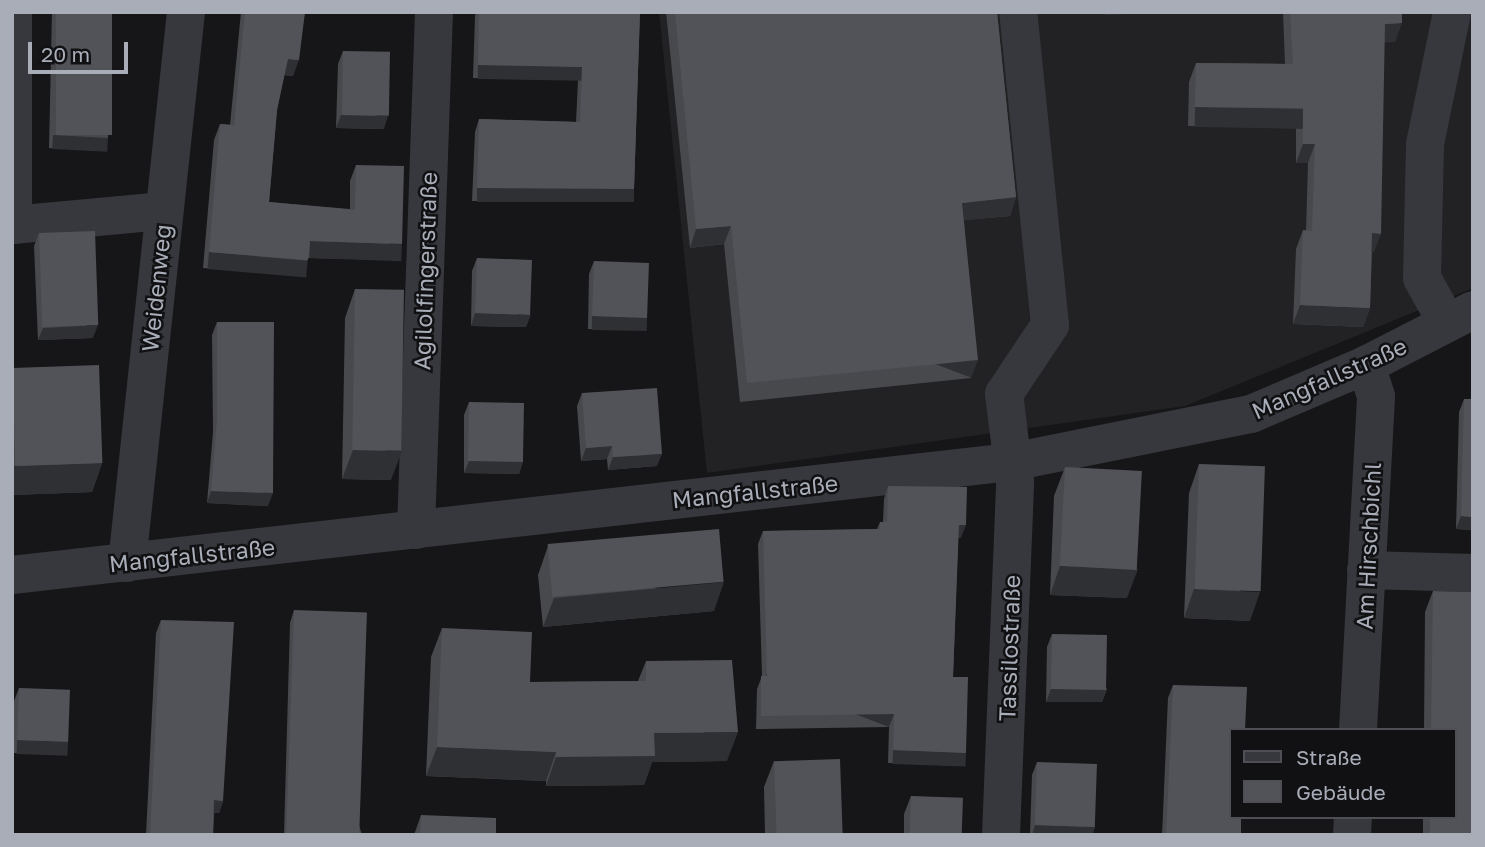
<!DOCTYPE html>
<meta charset="utf-8">
<style>
body{margin:0}
#map{position:relative;width:1485px;height:847px;overflow:hidden;background:#161618;font-family:"Golos Text",sans-serif}
div>[style]{position:absolute}
.built>*{inset:0;background:#222225}
.minor>*{height:38px;margin:-19px;padding:0 19px;transform-origin:19px;border-radius:19px;background:#37383d}
.wall>*{inset:0;background:#47494d}
.shaded-wall>*{inset:0;background:#2f3033;transform-origin:0 0}
.building>*{inset:0;background:#525359;transform-origin:0 0}
span{translate:-50% -50%;white-space:nowrap;text-align:center;line-height:1.15;-webkit-text-stroke:5px #111113;paint-order:stroke}
.street-label{font-size:23px;color:#a8adb8}
.frame{position:absolute;inset:0;border:14px solid #a8adb8;pointer-events:none}
.legend{position:absolute;left:1229px;top:728px;width:228px;height:91px;box-sizing:border-box;background:#111113;border:2px solid #4d4f55;margin:0;padding:9px 12px;list-style:none;font-size:21px;color:#a8adb8}
.legend li{display:flex;align-items:center;gap:14px;height:35px}
.legend b{width:35px;border:2px solid #4d4f55}
.scale{position:absolute;left:28px;top:42px;width:100px;height:32px;box-sizing:border-box;border:4px solid #a8adb8;border-top:0;padding-left:9px;font-size:21px;line-height:24px;white-space:nowrap;color:#a8adb8;-webkit-text-stroke:5px #111113;paint-order:stroke}
</style>
<div id="map">
<div class="built">
<i style="clip-path:polygon(659px 12px,1473px 12px,1473px 288px,1185px 406px,707px 473px)"></i>
</div>
<div class="minor">
<i style="left:13px;top:12px;width:213px;rotate:90deg"></i>
<i style="left:12px;top:225px;width:153px;rotate:-5.3deg"></i>
<i style="left:1447px;top:323px;width:51px;rotate:-119.1deg"></i>
<i style="left:1422px;top:278px;width:134px;rotate:-88.7deg"></i>
<i style="left:1425px;top:144px;width:135px;rotate:-78.4deg"></i>
<i style="left:416px;top:530px;width:518px;rotate:-88.01deg"></i>
<i style="left:127px;top:563px;width:554px;rotate:-83.89deg"></i>
<i style="left:1366px;top:570px;width:107px;rotate:1.6deg"></i>
<i style="left:12px;top:575px;width:1006px;rotate:-6.45deg"></i>
<i style="left:1012px;top:462px;width:244px;rotate:-11.4deg"></i>
<i style="left:1251px;top:414px;width:125px;rotate:-23.1deg"></i>
<i style="left:1366px;top:365px;width:120px;rotate:-27.2deg"></i>
<i style="left:1358px;top:730px;width:334px;rotate:-86.9deg"></i>
<i style="left:1376px;top:396px;width:33px;rotate:-108deg"></i>
<i style="left:1001px;top:835px;width:353px;rotate:-87.7deg"></i>
<i style="left:1015px;top:482px;width:89px;rotate:-97.1deg"></i>
<i style="left:1004px;top:394px;width:83px;rotate:-56.3deg"></i>
<i style="left:1050px;top:325px;width:315px;rotate:-95.8deg"></i>
<i style="left:1352px;top:835px;width:18px;rotate:-87deg"></i>
</div>
<div class="wall">
<i style="clip-path:polygon(52px 12px,112px 12px,108px 138px,103px 151px,49px 148px)"></i>
<i style="clip-path:polygon(241px 12px,305px 12px,293px 76px,284px 75px,277px 110px,269px 202px,350px 209px,350px 181px,356px 165px,396px 260px,308px 258px,302px 276px,203px 268px,214px 140px,220px 124px,230px 125px)"></i>
<i style="clip-path:polygon(476px 12px,640px 12px,634px 189px,629px 202px,472px 201px,475px 132px,479px 119px,576px 122px,578px 80px,473px 78px,475px 16px)"></i>
<i style="clip-path:polygon(666px 12px,997px 12px,1016px 197px,1010px 216px,964px 220px,971px 378px,740px 402px,724px 244px,690px 248px)"></i>
<i style="clip-path:polygon(1283px 12px,1402px 12px,1395px 42px,1384px 42px,1374px 252px,1372px 252px,1370px 308px,1363px 327px,1293px 324px,1296px 249px,1303px 230px,1306px 231px,1308px 163px,1296px 163px,1296px 127px,1188px 126px,1189px 82px,1196px 63px,1285px 64px)"></i>
<i style="clip-path:polygon(343px 51px,384px 129px,336px 128px,338px 64px)"></i>
<i style="clip-path:polygon(39px 233px,93px 338px,38px 340px,34px 246px)"></i>
<i style="clip-path:polygon(477px 258px,526px 327px,471px 326px,472px 271px)"></i>
<i style="clip-path:polygon(594px 261px,647px 317px,643px 330px,588px 329px,589px 274px)"></i>
<i style="clip-path:polygon(355px 289px,391px 480px,342px 479px,345px 318px)"></i>
<i style="clip-path:polygon(217px 322px,268px 506px,207px 503px,213px 432px,212px 335px)"></i>
<i style="clip-path:polygon(12px 368px,102px 463px,92px 492px,12px 495px)"></i>
<i style="clip-path:polygon(582px 393px,657px 466px,608px 470px,607px 459px,581px 461px,577px 406px)"></i>
<i style="clip-path:polygon(1464px 399px,1473px 399px,1473px 530px,1456px 529px,1459px 412px)"></i>
<i style="clip-path:polygon(469px 402px,523px 461px,519px 474px,464px 473px,464px 415px)"></i>
<i style="clip-path:polygon(1199px 464px,1250px 621px,1184px 618px,1189px 493px)"></i>
<i style="clip-path:polygon(1065px 467px,1127px 598px,1050px 595px,1054px 496px)"></i>
<i style="clip-path:polygon(888px 486px,961px 538px,958px 538px,953px 677px,966px 753px,962px 766px,888px 763px,889px 727px,756px 729px,757px 689px,762px 676px,758px 544px,763px 531px,877px 529px,880px 522px,883px 522px,884px 499px)"></i>
<i style="clip-path:polygon(548px 546px,714px 611px,543px 627px,538px 575px)"></i>
<i style="clip-path:polygon(1433px 591px,1473px 835px,1423px 835px,1423px 817px,1455px 817px,1455px 730px,1424px 730px,1425px 612px)"></i>
<i style="clip-path:polygon(294px 610px,362px 835px,284px 835px,290px 623px)"></i>
<i style="clip-path:polygon(161px 620px,223px 801px,219px 813px,214px 813px,213px 835px,146px 835px,156px 633px)"></i>
<i style="clip-path:polygon(442px 628px,530px 682px,638px 681px,646px 661px,727px 761px,652px 762px,644px 785px,546px 786px,546px 781px,426px 776px,431px 657px)"></i>
<i style="clip-path:polygon(1052px 634px,1107px 689px,1102px 702px,1046px 702px,1047px 647px)"></i>
<i style="clip-path:polygon(1173px 685px,1241px 835px,1162px 835px,1168px 698px)"></i>
<i style="clip-path:polygon(19px 688px,68px 742px,64px 755px,13px 753px,14px 701px)"></i>
<i style="clip-path:polygon(774px 761px,842px 835px,765px 835px,764px 787px)"></i>
<i style="clip-path:polygon(1037px 762px,1095px 827px,1092px 835px,1030px 835px,1032px 775px)"></i>
<i style="clip-path:polygon(911px 796px,962px 835px,904px 835px,904px 814px)"></i>
<i style="clip-path:polygon(421px 815px,496px 835px,414px 835px)"></i>
</div>
<div class="shaded-wall">
<i style="clip-path:polygon(1107px 12px,1170px 12px,1105px 15px)"></i>
<i style="clip-path:polygon(1402px 23px,1395px 42px,1378px 43px,1385px 24px)"></i>
<i style="clip-path:polygon(288px 59px,299px 60px,293px 76px,282px 75px)"></i>
<i style="left:478px;top:65px;width:104px;height:14px;rotate:1deg"></i>
<i style="left:1195px;top:107px;width:108px;height:20px;rotate:1deg"></i>
<i style="clip-path:polygon(341px 115px,388px 116px,384px 129px,336px 128px)"></i>
<i style="left:53px;top:135px;width:55px;height:14px;rotate:3deg"></i>
<i style="clip-path:polygon(1303px 144px,1315px 144px,1308px 163px,1296px 163px)"></i>
<i style="left:477px;top:188px;width:157px;height:14px"></i>
<i style="clip-path:polygon(1016px 197px,1010px 216px,956px 221px,962px 203px)"></i>
<i style="clip-path:polygon(731px 226px,724px 244px,690px 248px,696px 229px)"></i>
<i style="clip-path:polygon(1372px 233px,1381px 234px,1374px 252px,1365px 252px)"></i>
<i style="left:310px;top:241px;width:92px;height:17px;rotate:2deg"></i>
<i style="left:209px;top:252px;width:99px;height:17px;rotate:5deg"></i>
<i style="clip-path:polygon(1300px 305px,1370px 308px,1363px 327px,1293px 324px)"></i>
<i style="clip-path:polygon(475px 313px,531px 315px,526px 327px,471px 326px)"></i>
<i style="left:592px;top:316px;width:55px;height:14px;rotate:1deg"></i>
<i style="clip-path:polygon(98px 325px,93px 338px,38px 340px,43px 328px)"></i>
<i style="left:978px;top:360px;width:19px;height:232px;rotate:111deg"></i>
<i style="clip-path:polygon(612px 446px,607px 459px,581px 461px,586px 448px)"></i>
<i style="clip-path:polygon(353px 450px,402px 451px,391px 480px,342px 479px)"></i>
<i style="clip-path:polygon(662px 454px,657px 466px,608px 470px,613px 457px)"></i>
<i style="clip-path:polygon(469px 461px,523px 461px,519px 474px,464px 473px)"></i>
<i style="clip-path:polygon(102px 463px,92px 492px,12px 495px,12px 471px,14px 466px)"></i>
<i style="clip-path:polygon(211px 491px,273px 493px,268px 506px,207px 503px)"></i>
<i style="clip-path:polygon(1461px 516px,1473px 517px,1473px 530px,1456px 529px)"></i>
<i style="clip-path:polygon(959px 525px,966px 525px,961px 538px,954px 538px)"></i>
<i style="clip-path:polygon(1060px 566px,1138px 569px,1127px 598px,1050px 595px)"></i>
<i style="clip-path:polygon(724px 582px,714px 611px,543px 627px,554px 598px)"></i>
<i style="clip-path:polygon(1194px 589px,1260px 592px,1250px 621px,1184px 618px)"></i>
<i style="clip-path:polygon(1051px 689px,1107px 689px,1102px 702px,1046px 702px)"></i>
<i style="left:894px;top:714px;width:14px;height:133px;rotate:111deg"></i>
<i style="clip-path:polygon(738px 732px,727px 761px,652px 762px,644px 785px,546px 786px,556px 757px,654px 733px)"></i>
<i style="left:17px;top:740px;width:51px;height:14px;rotate:2deg"></i>
<i style="clip-path:polygon(437px 747px,556px 752px,546px 781px,426px 776px)"></i>
<i style="left:893px;top:750px;width:73px;height:14px;rotate:2deg"></i>
<i style="clip-path:polygon(214px 800px,223px 801px,219px 813px,210px 813px)"></i>
<i style="clip-path:polygon(1035px 825px,1095px 827px,1092px 835px,1032px 835px)"></i>
</div>
<div class="building">
<i style="left:56px;top:12px;width:56px;height:123px"></i>
<i style="clip-path:polygon(245px 12px,305px 12px,299px 60px,288px 59px,277px 110px,269px 202px,355px 210px,356px 165px,404px 166px,402px 244px,310px 241px,308px 260px,209px 252px,220px 124px,234px 125px)"></i>
<i style="clip-path:polygon(479px 12px,640px 12px,634px 189px,477px 188px,479px 119px,580px 122px,582px 67px,478px 65px)"></i>
<i style="clip-path:polygon(675px 12px,997px 12px,1016px 197px,962px 203px,978px 360px,747px 383px,731px 226px,696px 229px)"></i>
<i style="clip-path:polygon(1290px 12px,1402px 12px,1402px 23px,1385px 24px,1381px 234px,1372px 233px,1370px 308px,1300px 305px,1303px 230px,1312px 231px,1315px 144px,1303px 144px,1303px 108px,1195px 107px,1196px 63px,1293px 64px)"></i>
<i style="left:343px;top:51px;width:47px;height:64px;rotate:1deg"></i>
<i style="left:95px;top:231px;width:94px;height:56px;rotate:88deg"></i>
<i style="left:477px;top:258px;width:55px;height:55px;rotate:2deg"></i>
<i style="left:594px;top:261px;width:55px;height:55px;rotate:2deg"></i>
<i style="left:355px;top:289px;width:49px;height:161px;rotate:1deg"></i>
<i style="clip-path:polygon(217px 322px,274px 322px,273px 493px,211px 491px,217px 419px)"></i>
<i style="left:99px;top:365px;width:98px;height:87px;rotate:88deg"></i>
<i style="clip-path:polygon(657px 388px,662px 454px,613px 457px,612px 446px,586px 448px,582px 393px)"></i>
<i style="clip-path:polygon(1464px 399px,1473px 399px,1473px 517px,1461px 516px)"></i>
<i style="left:469px;top:402px;width:55px;height:59px;rotate:1deg"></i>
<i style="left:1199px;top:464px;width:66px;height:125px;rotate:2deg"></i>
<i style="left:1065px;top:467px;width:77px;height:99px;rotate:3deg"></i>
<i style="clip-path:polygon(888px 486px,967px 487px,966px 525px,959px 525px,953px 677px,968px 677px,966px 753px,893px 750px,894px 714px,761px 716px,761px 676px,767px 676px,763px 531px,880px 529px,880px 522px,887px 522px)"></i>
<i style="left:719px;top:529px;width:53px;height:172px;rotate:85deg"></i>
<i style="clip-path:polygon(1433px 591px,1473px 592px,1473px 835px,1430px 835px,1430px 817px,1455px 817px,1455px 730px,1431px 730px)"></i>
<i style="left:294px;top:610px;width:73px;height:225px;rotate:2deg"></i>
<i style="clip-path:polygon(161px 620px,234px 622px,223px 801px,214px 800px,213px 835px,150px 835px)"></i>
<i style="clip-path:polygon(442px 628px,532px 632px,530px 682px,646px 681px,646px 661px,732px 660px,738px 732px,654px 733px,655px 756px,556px 757px,556px 752px,437px 747px)"></i>
<i style="left:1052px;top:634px;width:55px;height:55px;rotate:1deg"></i>
<i style="clip-path:polygon(1173px 685px,1247px 687px,1245px 730px,1231px 730px,1231px 817px,1241px 817px,1241px 835px,1166px 835px)"></i>
<i style="left:19px;top:688px;width:51px;height:52px;rotate:2deg"></i>
<i style="left:840px;top:759px;width:76px;height:66px;rotate:88deg"></i>
<i style="left:1037px;top:762px;width:60px;height:63px;rotate:2deg"></i>
<i style="left:911px;top:796px;width:52px;height:39px;rotate:2deg"></i>
<i style="clip-path:polygon(421px 815px,496px 818px,496px 835px,420px 835px)"></i>
</div>
<div class="street-label">
<span style="left:425px;top:271px;rotate:-88deg">Agilolfingerstraße</span>
<span style="left:156px;top:288px;rotate:-84deg">Weidenweg</span>
<span style="left:1329px;top:378px;rotate:-24deg">Mangfallstraße</span>
<span style="left:755px;top:491px;rotate:-6deg">Mangfallstraße</span>
<span style="left:1368px;top:546px;rotate:-87deg">Am Hirschbichl</span>
<span style="left:192px;top:555px;rotate:-6deg">Mangfallstraße</span>
<span style="left:1009px;top:648px;rotate:-88deg">Tassilostraße</span>
</div>
<div class="frame"></div>
<ul class="legend">
<li><b style="height:9px;background:#37383d"></b>Straße</li>
<li><b style="height:19px;background:#525359"></b>Gebäude</li>
</ul>
<div class="scale">20 m</div>
</div>
